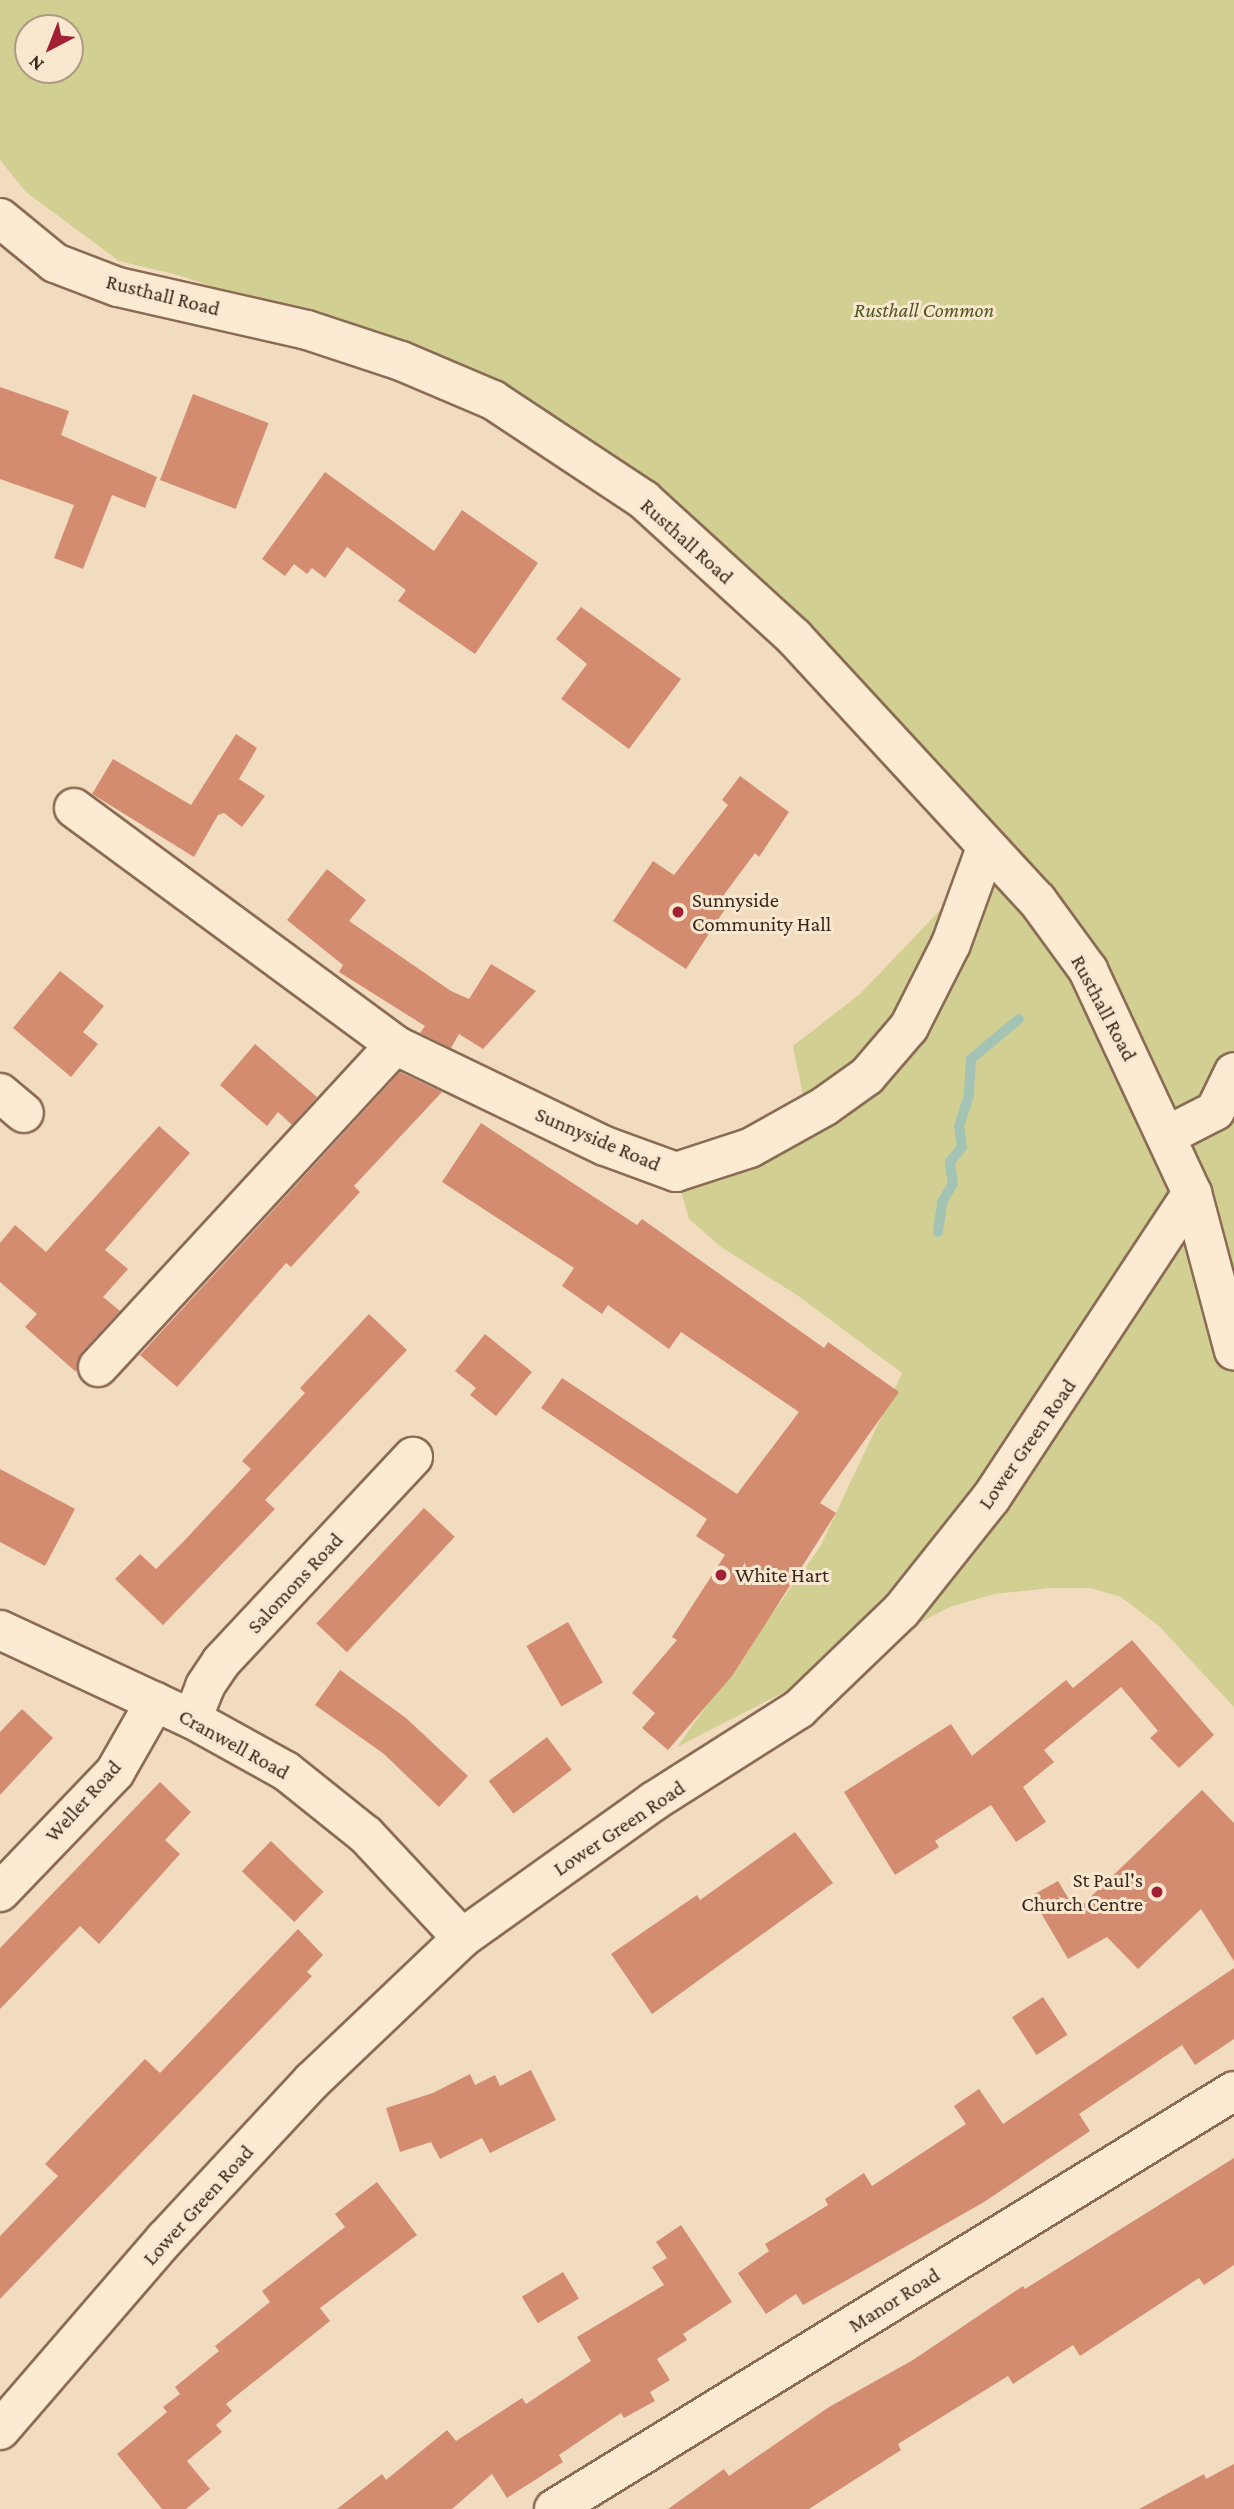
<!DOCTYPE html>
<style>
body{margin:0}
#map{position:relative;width:1234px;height:2509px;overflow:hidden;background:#f2dcbf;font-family:"Crimson Pro",serif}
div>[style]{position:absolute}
.green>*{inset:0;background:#d1cf92}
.stream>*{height:10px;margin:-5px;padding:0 5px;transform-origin:5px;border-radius:5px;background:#a3c3b5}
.building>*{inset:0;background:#d48c71;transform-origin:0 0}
.roads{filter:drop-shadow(2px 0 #8c6b55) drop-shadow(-2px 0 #8c6b55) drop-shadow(0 2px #8c6b55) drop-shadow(0 -2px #8c6b55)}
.minor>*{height:38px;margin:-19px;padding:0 19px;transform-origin:19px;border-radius:19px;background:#fcead3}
.dots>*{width:19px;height:19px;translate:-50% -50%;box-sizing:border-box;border:4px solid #f9e7cf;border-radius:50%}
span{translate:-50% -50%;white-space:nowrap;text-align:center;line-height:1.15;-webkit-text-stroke:6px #f9e7cf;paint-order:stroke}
.street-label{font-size:21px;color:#3a261b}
.park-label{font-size:21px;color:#525920;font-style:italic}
.poi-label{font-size:21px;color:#3a261b}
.left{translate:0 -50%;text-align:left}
.right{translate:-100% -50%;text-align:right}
.north{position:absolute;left:14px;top:14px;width:70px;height:70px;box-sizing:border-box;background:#f9e7cf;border:2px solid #ad9a87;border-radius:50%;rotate:222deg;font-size:19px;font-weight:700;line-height:28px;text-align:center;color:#3a261b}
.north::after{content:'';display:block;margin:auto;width:24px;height:32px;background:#a12033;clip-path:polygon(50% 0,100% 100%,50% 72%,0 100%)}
</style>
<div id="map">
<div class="green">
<i style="clip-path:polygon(evenodd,0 0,1234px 0,1234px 1707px,1159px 1626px,1121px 1597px,1091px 1588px,1051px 1588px,994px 1594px,950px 1607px,677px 1747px,820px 1547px,902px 1373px,797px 1295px,721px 1247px,689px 1219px,679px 1184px,806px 1110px,793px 1046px,860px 994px,965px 884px,980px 849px,865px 693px,690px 514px,500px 384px,178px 275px,119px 261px,26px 192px,0 160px,0 0,28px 28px,70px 28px,70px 70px,28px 70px,28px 28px)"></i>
</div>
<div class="stream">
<i style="left:938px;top:1232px;width:30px;rotate:-82deg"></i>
<i style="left:942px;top:1202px;width:21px;rotate:-59deg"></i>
<i style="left:953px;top:1184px;width:22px;rotate:-98deg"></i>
<i style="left:950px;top:1162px;width:19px;rotate:-51deg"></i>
<i style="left:962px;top:1147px;width:21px;rotate:-98deg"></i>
<i style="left:959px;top:1126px;width:33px;rotate:-72deg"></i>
<i style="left:969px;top:1095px;width:36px;rotate:-87deg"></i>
<i style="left:971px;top:1059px;width:62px;rotate:-39.8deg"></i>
</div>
<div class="building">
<i style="clip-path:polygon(0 387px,69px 411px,61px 435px,157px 477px,145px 508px,112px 495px,83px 569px,54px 558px,74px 505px,0 479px)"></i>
<i style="left:193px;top:394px;width:81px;height:92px;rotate:21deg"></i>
<i style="clip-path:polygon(325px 472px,434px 551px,462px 510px,538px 563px,475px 654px,398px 601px,406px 590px,347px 547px,325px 578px,312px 568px,307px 574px,294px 564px,285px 576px,262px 559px)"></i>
<i style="clip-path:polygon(581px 607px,681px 679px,629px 749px,561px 699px,587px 664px,556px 639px)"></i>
<i style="clip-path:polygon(236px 734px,257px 748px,239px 779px,265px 796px,242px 827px,224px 813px,218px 815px,194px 857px,92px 794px,113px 759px,191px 805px)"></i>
<i style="clip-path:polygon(740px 776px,789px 812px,759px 857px,755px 853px,717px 904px,725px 909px,686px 969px,613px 921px,653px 861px,674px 875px,728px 805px,722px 800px)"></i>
<i style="clip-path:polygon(327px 869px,366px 900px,349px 921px,451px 991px,469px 999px,491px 964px,536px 991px,483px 1049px,459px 1034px,451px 1048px,420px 1033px,425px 1026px,339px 972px,343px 965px,287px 920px)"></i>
<i style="clip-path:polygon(60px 971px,104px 1006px,83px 1032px,98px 1044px,71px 1077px,13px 1028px)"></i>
<i style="clip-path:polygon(255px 1044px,317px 1097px,292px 1125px,278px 1112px,267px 1126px,220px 1085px)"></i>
<i style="clip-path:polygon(400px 1072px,442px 1092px,354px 1186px,360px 1192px,291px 1267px,286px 1263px,177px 1387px,140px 1355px)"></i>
<i style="clip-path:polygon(481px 1123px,637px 1225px,642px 1219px,824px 1348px,828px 1342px,899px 1392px,820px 1503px,836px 1513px,770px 1617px,732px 1676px,668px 1750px,642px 1728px,655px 1713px,632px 1693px,677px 1640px,672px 1637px,725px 1555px,696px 1536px,707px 1519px,541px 1408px,562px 1378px,737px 1494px,799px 1412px,681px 1332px,669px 1349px,608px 1305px,602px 1314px,562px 1286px,574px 1268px,442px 1182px)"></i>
<i style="clip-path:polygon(159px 1126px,190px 1153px,105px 1250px,128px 1269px,103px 1297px,120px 1311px,82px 1352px,76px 1372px,25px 1327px,37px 1314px,0 1282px,0 1243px,15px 1225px,46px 1252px)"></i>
<i style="clip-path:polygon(369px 1314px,407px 1350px,265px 1500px,275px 1509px,163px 1625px,115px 1579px,140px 1554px,156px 1569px,183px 1542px,251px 1469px,242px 1461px,305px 1393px,300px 1388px)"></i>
<i style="clip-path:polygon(485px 1334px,532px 1372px,496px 1416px,470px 1395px,476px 1388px,455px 1371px)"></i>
<i style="clip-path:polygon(0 1469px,75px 1509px,45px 1566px,0 1542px)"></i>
<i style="left:424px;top:1508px;width:42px;height:158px;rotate:43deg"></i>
<i style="left:568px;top:1622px;width:70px;height:48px;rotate:60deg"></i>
<i style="clip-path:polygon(1132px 1640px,1214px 1735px,1179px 1768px,1150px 1738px,1158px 1731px,1121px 1687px,1044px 1750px,1054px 1762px,1023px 1787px,1046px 1822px,1016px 1842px,991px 1805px,935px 1841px,939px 1847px,895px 1875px,844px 1792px,951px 1724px,972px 1756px,1066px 1680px,1073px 1688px)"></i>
<i style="clip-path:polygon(340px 1670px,406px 1718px,468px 1776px,439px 1807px,384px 1754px,315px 1705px)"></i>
<i style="clip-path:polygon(22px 1709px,53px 1738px,0 1795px,0 1732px)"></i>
<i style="left:547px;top:1737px;width:41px;height:73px;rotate:53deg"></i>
<i style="clip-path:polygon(160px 1782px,191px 1812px,165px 1840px,180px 1854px,99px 1944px,80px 1926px,0 2009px,0 1948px)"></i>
<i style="clip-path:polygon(1202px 1790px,1234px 1823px,1234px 1961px,1201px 1909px,1138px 1969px,1107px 1937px,1068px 1959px,1031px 1896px,1058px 1881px,1076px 1911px)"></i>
<i style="clip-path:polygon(795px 1832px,833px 1883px,652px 2014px,611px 1954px,697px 1895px,700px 1900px)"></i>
<i style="left:271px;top:1841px;width:73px;height:42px;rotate:44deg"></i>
<i style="clip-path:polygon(298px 1929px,323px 1955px,307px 1972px,312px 1976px,0 2299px,0 2236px,58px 2176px,45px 2164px,145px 2059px,160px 2073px)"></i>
<i style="clip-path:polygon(1234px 1968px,1234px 2039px,1195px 2065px,1182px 2045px,1079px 2114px,1090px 2131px,984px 2202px,803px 2305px,796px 2294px,766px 2314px,738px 2273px,769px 2251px,765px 2244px,828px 2205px,825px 2199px,864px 2173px,872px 2186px,966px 2124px,954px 2106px,979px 2089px,1003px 2124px)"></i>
<i style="left:1043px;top:1997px;width:45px;height:37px;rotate:57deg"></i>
<i style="clip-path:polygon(531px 2070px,556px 2120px,490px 2153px,482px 2138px,440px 2159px,431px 2142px,400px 2152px,386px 2108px,433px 2093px,470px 2074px,475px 2085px,495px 2075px,500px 2086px)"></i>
<i style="clip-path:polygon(1234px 2158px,1234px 2265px,1204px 2285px,1199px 2278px,1080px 2356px,1073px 2345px,1013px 2384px,1008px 2376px,898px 2444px,901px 2450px,809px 2509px,668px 2509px,724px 2469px,729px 2476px,829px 2407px,913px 2360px,1023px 2286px,1025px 2289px)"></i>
<i style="clip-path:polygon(377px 2182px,417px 2235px,320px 2308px,330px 2321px,226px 2404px,232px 2411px,216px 2425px,222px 2432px,187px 2461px,210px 2489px,186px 2509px,162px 2509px,117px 2454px,167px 2412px,163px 2407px,180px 2394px,175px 2387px,219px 2351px,215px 2346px,270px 2302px,262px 2291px,345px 2227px,335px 2214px)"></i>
<i style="clip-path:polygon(681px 2225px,732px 2302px,683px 2334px,687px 2340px,657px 2359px,670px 2380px,650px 2392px,655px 2401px,624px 2418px,621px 2413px,559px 2455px,563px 2462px,507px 2498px,492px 2474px,452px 2509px,337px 2509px,382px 2474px,386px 2480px,447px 2430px,456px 2441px,522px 2398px,526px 2404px,591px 2361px,577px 2337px,664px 2285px,652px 2267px,667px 2258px,656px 2242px)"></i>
<i style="left:563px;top:2272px;width:31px;height:48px;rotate:59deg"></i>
<i style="clip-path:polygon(1234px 2464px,1234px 2509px,1139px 2509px,1204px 2474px,1206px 2479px)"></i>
</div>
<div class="roads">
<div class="minor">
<i style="left:0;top:218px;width:71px;rotate:39.3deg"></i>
<i style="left:55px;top:263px;width:67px;rotate:20.9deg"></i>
<i style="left:118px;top:287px;width:194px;rotate:12.8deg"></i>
<i style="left:307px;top:330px;width:99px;rotate:18.3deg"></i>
<i style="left:401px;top:361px;width:100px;rotate:23deg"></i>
<i style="left:493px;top:400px;width:181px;rotate:33.5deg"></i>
<i style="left:644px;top:500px;width:203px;rotate:42.4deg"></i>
<i style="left:794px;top:637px;width:358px;rotate:47.3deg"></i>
<i style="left:1037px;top:900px;width:87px;rotate:53.9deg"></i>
<i style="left:1088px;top:970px;width:246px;rotate:65deg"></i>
<i style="left:1192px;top:1193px;width:163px;rotate:75.1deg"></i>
<i style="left:74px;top:808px;width:399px;rotate:36.4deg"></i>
<i style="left:395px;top:1045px;width:233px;rotate:25.7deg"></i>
<i style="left:605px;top:1146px;width:76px;rotate:20.1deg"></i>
<i style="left:676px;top:1172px;width:78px;rotate:-18deg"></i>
<i style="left:750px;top:1148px;width:86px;rotate:-29.2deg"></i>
<i style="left:825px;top:1106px;width:52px;rotate:-35.5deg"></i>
<i style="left:867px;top:1076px;width:65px;rotate:-49.4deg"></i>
<i style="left:909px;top:1027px;width:93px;rotate:-63.2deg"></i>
<i style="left:951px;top:944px;width:102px;rotate:-70deg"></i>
<i style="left:0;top:1093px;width:31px;rotate:40deg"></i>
<i style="left:1168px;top:1135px;width:53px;rotate:-27.1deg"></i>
<i style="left:1215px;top:1111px;width:43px;rotate:-64deg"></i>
<i style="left:98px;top:1367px;width:438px;rotate:-47.3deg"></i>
<i style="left:0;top:1630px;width:212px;rotate:24.9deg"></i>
<i style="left:192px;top:1719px;width:107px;rotate:29deg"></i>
<i style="left:286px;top:1771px;width:102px;rotate:38.7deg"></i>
<i style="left:366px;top:1835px;width:141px;rotate:47deg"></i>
<i style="left:192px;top:1719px;width:35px;rotate:-68deg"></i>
<i style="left:205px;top:1686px;width:29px;rotate:-56deg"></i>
<i style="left:221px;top:1662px;width:281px;rotate:-46.9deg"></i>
<i style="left:0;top:1892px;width:166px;rotate:-46.2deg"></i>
<i style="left:115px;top:1772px;width:81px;rotate:-60.3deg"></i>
<i style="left:0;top:2430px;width:252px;rotate:-49.2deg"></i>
<i style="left:165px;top:2239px;width:216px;rotate:-47.1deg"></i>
<i style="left:312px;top:2081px;width:207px;rotate:-43.6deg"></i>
<i style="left:462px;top:1938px;width:236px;rotate:-35.5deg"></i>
<i style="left:654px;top:1801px;width:172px;rotate:-32.4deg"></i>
<i style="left:799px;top:1709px;width:141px;rotate:-43.9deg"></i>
<i style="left:901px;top:1611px;width:144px;rotate:-51.5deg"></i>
<i style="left:991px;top:1498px;width:365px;rotate:-56.6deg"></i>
<i style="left:554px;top:2509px;width:798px;rotate:-31.58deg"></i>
</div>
</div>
<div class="dots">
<i style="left:678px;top:912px;background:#a12033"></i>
<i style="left:721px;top:1575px;background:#a12033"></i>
<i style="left:1157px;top:1892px;background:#a12033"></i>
</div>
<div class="street-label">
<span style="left:163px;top:295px;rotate:14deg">Rusthall Road</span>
<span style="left:687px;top:541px;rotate:42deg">Rusthall Road</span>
<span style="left:1104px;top:1008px;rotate:62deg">Rusthall Road</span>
<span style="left:598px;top:1139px;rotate:23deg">Sunnyside Road</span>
<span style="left:1027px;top:1444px;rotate:-55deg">Lower Green Road</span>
<span style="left:295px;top:1583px;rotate:-47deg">Salomons Road</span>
<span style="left:234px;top:1744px;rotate:29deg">Cranwell Road</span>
<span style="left:83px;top:1801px;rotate:-48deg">Weller Road</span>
<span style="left:619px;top:1828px;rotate:-34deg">Lower Green Road</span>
<span style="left:198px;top:2205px;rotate:-48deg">Lower Green Road</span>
<span style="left:894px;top:2300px;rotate:-32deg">Manor Road</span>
</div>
<div class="park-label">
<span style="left:924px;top:310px">Rusthall Common</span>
</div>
<div class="poi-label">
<span class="left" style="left:692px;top:912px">Sunnyside<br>Community Hall</span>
<span class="left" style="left:735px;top:1575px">White Hart</span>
<span class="right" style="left:1143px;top:1892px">St Paul's<br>Church Centre</span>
</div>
<div class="north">N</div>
</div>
